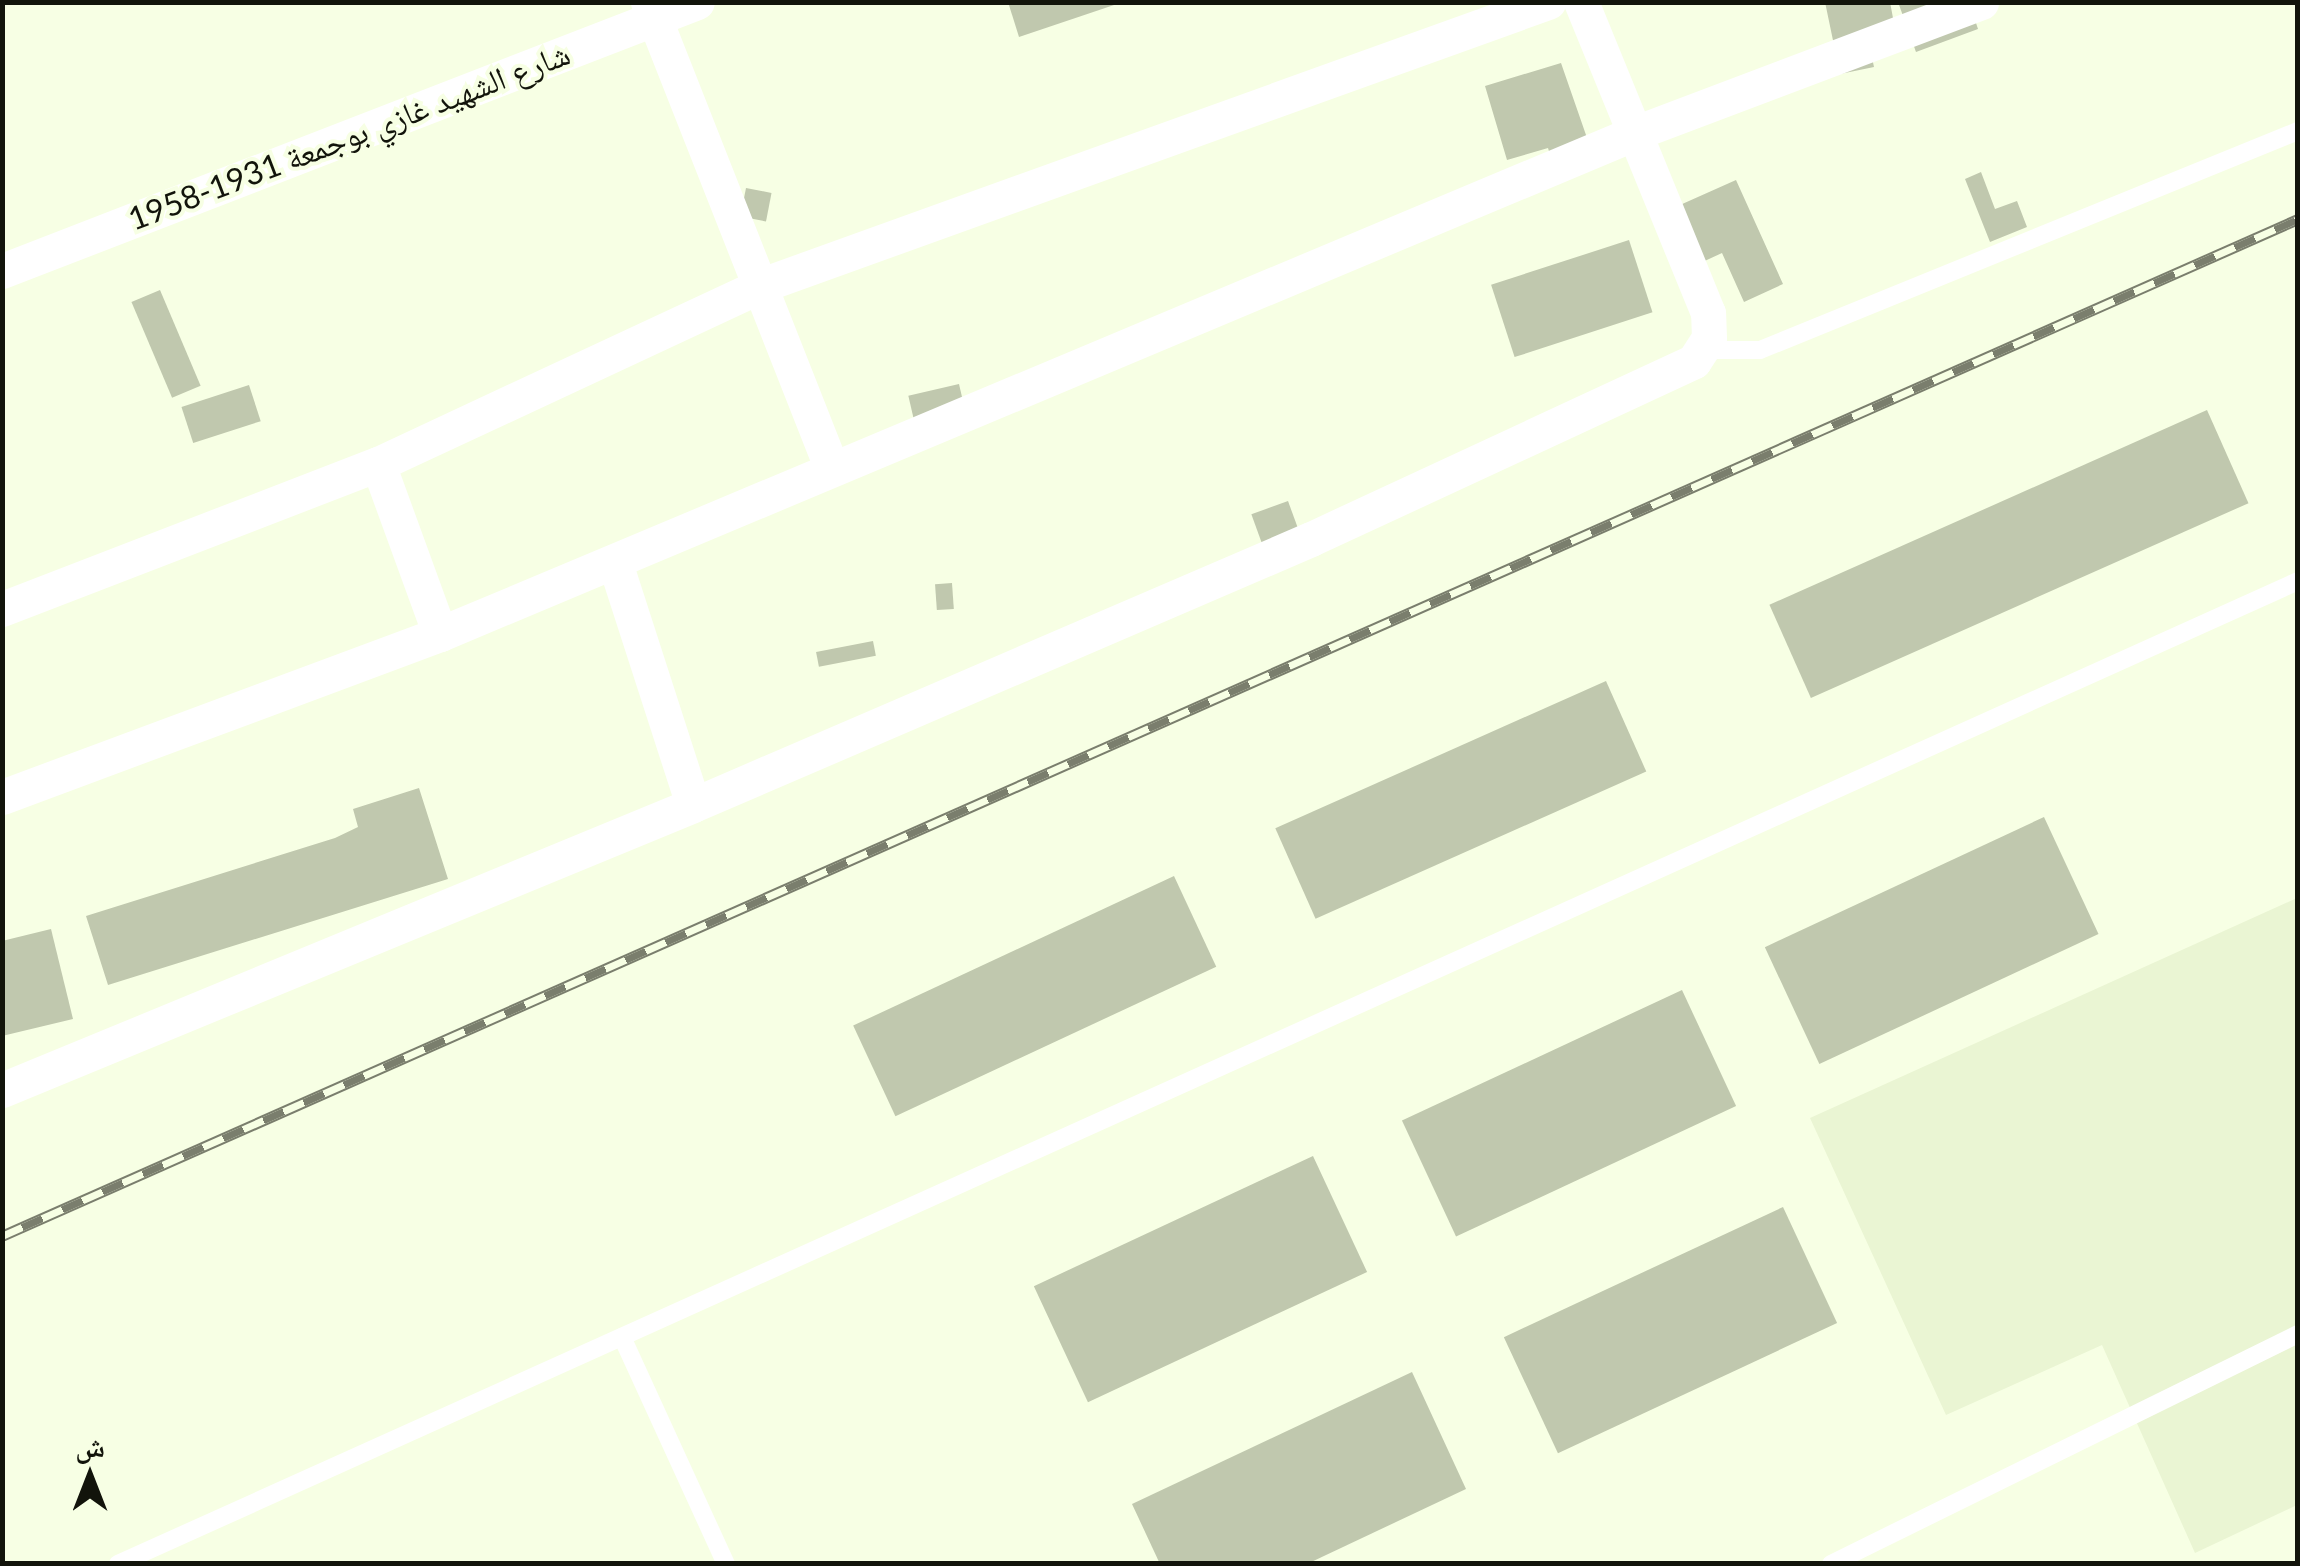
<!DOCTYPE html>
<meta charset="utf-8">
<style>
body{margin:0}
#map{position:relative;width:2300px;height:1566px;overflow:hidden;background:#f7ffe4;font-family:Lato,"Noto Naskh Arabic",sans-serif}
div>[style]{position:absolute}
.built>*{inset:0;background:#eaf5d3}
.building>*{inset:0;background:#c0c8ae;transform-origin:0 0}
.lane>*{height:18px;margin:-9px;padding:0 9px;transform-origin:9px;border-radius:9px;background:#fff}
.street>*{height:35px;margin:-17.5px;padding:0 17.5px;transform-origin:17.5px;border-radius:17.5px;background:#fff}
.rail>*{height:11px;margin-top:-5.5px;transform-origin:0;background:repeating-linear-gradient(90deg,#f7ffe4 0 22px,#7a7e6d 0 44px);box-sizing:border-box;border-block:2px solid #7a7e6d}
span{translate:-50% -50%;white-space:nowrap;text-align:center;line-height:1.15;-webkit-text-stroke:8px #f7ffe4;paint-order:stroke}
.street-label{font-size:32px;color:#12140b}
.frame{position:absolute;inset:0;border:5px solid #12140b;pointer-events:none}
.north{position:absolute;left:40px;top:1426px;width:100px;height:100px;-webkit-text-stroke:8px #f7ffe4;paint-order:stroke;rotate:0deg;font-size:28px;font-weight:700;line-height:40px;text-align:center;color:#12140b}
.north::after{content:'';display:block;margin:auto;width:35px;height:45px;background:#12140b;clip-path:polygon(50% 0,100% 100%,50% 72%,0 100%)}
</style>
<div id="map">
<div class="built">
<i style="clip-path:polygon(2297px 898px,2297px 1505px,2195px 1553px,2102px 1345px,1946px 1415px,1810px 1118px)"></i>
</div>
<div class="building">
<i style="clip-path:polygon(1008px 2px,1120px 2px,1120px 3px,1019px 37px)"></i>
<i style="clip-path:polygon(1825px 2px,1890px 2px,1896px 34px,1868px 39px,1874px 67px,1840px 74px)"></i>
<i style="clip-path:polygon(1898px 2px,1969px 2px,1978px 29px,1916px 52px)"></i>
<i style="clip-path:polygon(1561px 63px,1594px 158px,1555px 171px,1548px 148px,1507px 160px,1485px 86px)"></i>
<i style="clip-path:polygon(1981px 172px,1995px 209px,2017px 201px,2027px 227px,1990px 242px,1965px 179px)"></i>
<i style="clip-path:polygon(1736px 180px,1783px 284px,1744px 302px,1722px 253px,1696px 265px,1671px 209px)"></i>
<i style="left:746px;top:188px;width:26px;height:29px;rotate:11deg"></i>
<i style="left:1629px;top:240px;width:76px;height:145px;rotate:72deg"></i>
<i style="left:160px;top:290px;width:104px;height:31px;rotate:67deg"></i>
<i style="left:959px;top:384px;width:36px;height:52px;rotate:77deg"></i>
<i style="left:249px;top:385px;width:38px;height:71px;rotate:72deg"></i>
<i style="left:2207px;top:410px;width:102px;height:479px;rotate:66deg"></i>
<i style="left:1288px;top:501px;width:44px;height:39px;rotate:70deg"></i>
<i style="left:952px;top:583px;width:26px;height:17px;rotate:86deg"></i>
<i style="left:873px;top:641px;width:15px;height:58px;rotate:79deg"></i>
<i style="left:1606px;top:681px;width:99px;height:362px;rotate:66deg"></i>
<i style="clip-path:polygon(419px 788px,448px 879px,108px 985px,86px 916px,335px 838px,358px 827px,353px 809px)"></i>
<i style="left:2044px;top:817px;width:129px;height:308px;rotate:65deg"></i>
<i style="left:1174px;top:876px;width:100px;height:354px;rotate:65deg"></i>
<i style="clip-path:polygon(51px 929px,73px 1019px,2px 1036px,2px 941px)"></i>
<i style="left:1682px;top:990px;width:128px;height:309px;rotate:65deg"></i>
<i style="left:1313px;top:1156px;width:128px;height:308px;rotate:65deg"></i>
<i style="left:1783px;top:1207px;width:128px;height:308px;rotate:65deg"></i>
<i style="clip-path:polygon(1412px 1372px,1466px 1489px,1307px 1564px,1160px 1564px,1132px 1504px)"></i>
</div>
<div class="lane">
<i style="left:1704px;top:350px;width:56px"></i>
<i style="left:1760px;top:350px;width:581px;rotate:-22.15deg"></i>
<i style="left:622px;top:1337px;width:250px;rotate:65.4deg"></i>
<i style="left:118px;top:1564px;width:2391px;rotate:-24.27deg"></i>
<i style="left:1831px;top:1564px;width:521px;rotate:-26.22deg"></i>
</div>
<div class="street">
<i style="left:648px;top:2px;width:499px;rotate:68.5deg"></i>
<i style="left:2px;top:271px;width:745px;rotate:-21.16deg"></i>
<i style="left:378px;top:464px;width:181px;rotate:70deg"></i>
<i style="left:615px;top:563px;width:254px;rotate:72.1deg"></i>
<i style="left:2px;top:609px;width:403px;rotate:-21.1deg"></i>
<i style="left:378px;top:464px;width:421px;rotate:-25deg"></i>
<i style="left:759px;top:286px;width:839px;rotate:-19.8deg"></i>
<i style="left:2px;top:797px;width:467px;rotate:-20.4deg"></i>
<i style="left:440px;top:634px;width:1296px;rotate:-22.75deg"></i>
<i style="left:1635px;top:133px;width:370px;rotate:-20.7deg"></i>
<i style="left:2px;top:1090px;width:747px;rotate:-22.41deg"></i>
<i style="left:693px;top:805px;width:673px;rotate:-23.29deg"></i>
<i style="left:1311px;top:539px;width:422px;rotate:-24.9deg"></i>
<i style="left:1694px;top:361px;width:27px;rotate:-57deg"></i>
<i style="left:1709px;top:338px;width:25px;rotate:-92deg"></i>
<i style="left:1708px;top:313px;width:336px;rotate:-112.2deg"></i>
</div>
<div class="rail">
<i style="left:2px;top:1236px;width:2511px;rotate:-23.89deg"></i>
</div>
<div class="street-label">
<span style="left:349px;top:136px;rotate:-21deg">شارع الشهيد غازي بوجمعة 1931-1958</span>
</div>
<div class="frame"></div>
<div class="north">ش</div>
</div>
